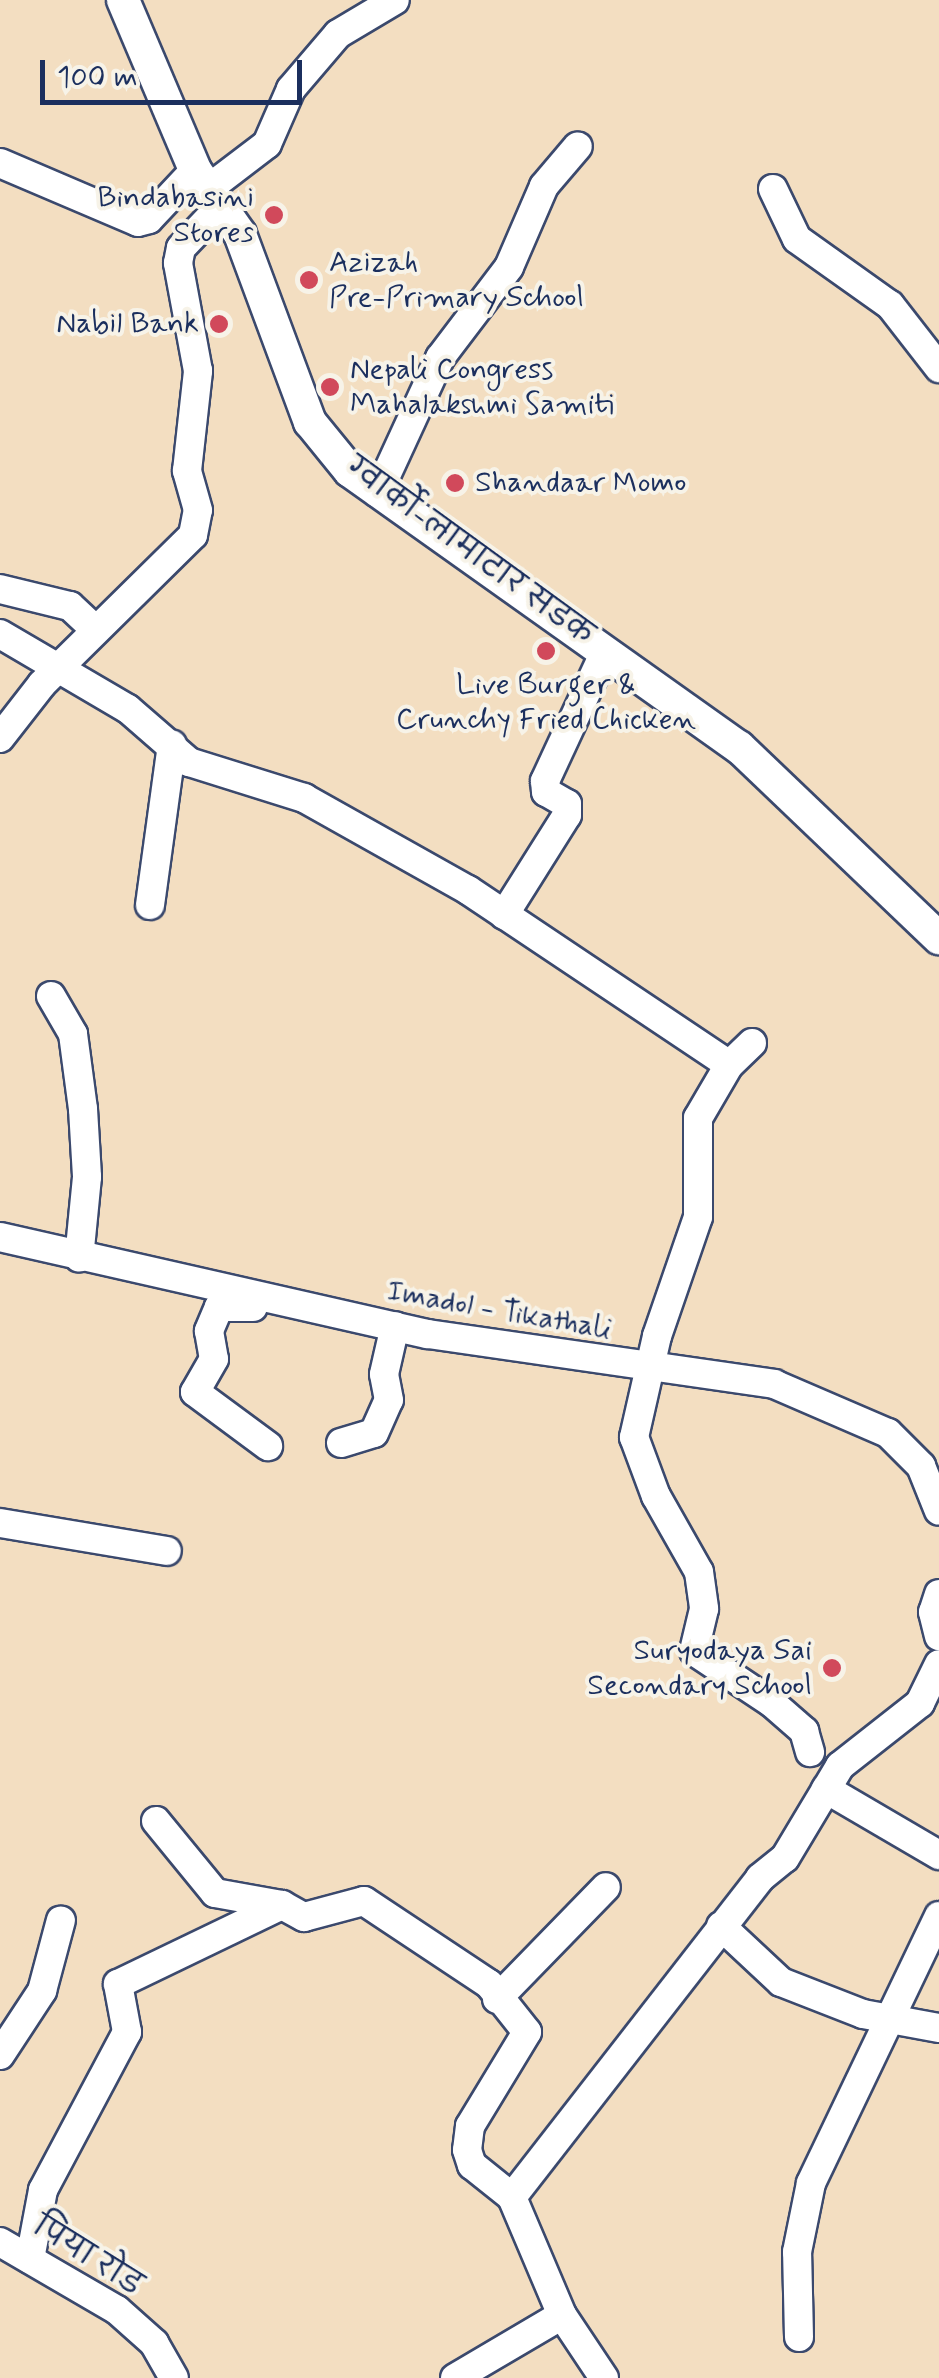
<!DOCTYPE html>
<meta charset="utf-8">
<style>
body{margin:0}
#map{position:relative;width:939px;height:2378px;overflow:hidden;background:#f3dec1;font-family:Mynerve,"Playpen Sans Deva",sans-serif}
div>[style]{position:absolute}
.roads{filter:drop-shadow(2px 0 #3b496d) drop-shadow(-2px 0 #3b496d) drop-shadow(0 2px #3b496d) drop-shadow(0 -2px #3b496d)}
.minor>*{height:28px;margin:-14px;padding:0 14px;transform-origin:14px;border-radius:14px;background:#fff}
.major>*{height:32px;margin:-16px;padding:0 16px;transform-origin:16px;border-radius:16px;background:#fff}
.dots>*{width:28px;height:28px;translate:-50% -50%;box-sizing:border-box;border:5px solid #f7f3e8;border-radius:50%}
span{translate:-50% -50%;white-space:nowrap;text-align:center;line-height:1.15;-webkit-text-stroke:8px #f7f3e8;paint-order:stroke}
.poi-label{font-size:30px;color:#1b2f5e}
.right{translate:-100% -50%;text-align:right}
.left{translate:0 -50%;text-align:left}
.street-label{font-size:30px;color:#1b2f5e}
.scale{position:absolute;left:40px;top:60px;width:262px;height:45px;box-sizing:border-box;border:5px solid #1b2f5e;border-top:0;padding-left:12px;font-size:30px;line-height:35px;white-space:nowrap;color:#1b2f5e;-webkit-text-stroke:8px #f7f3e8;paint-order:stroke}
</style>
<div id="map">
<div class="roads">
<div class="minor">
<i style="left:0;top:163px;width:150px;rotate:23.1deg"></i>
<i style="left:138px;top:222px;width:11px;rotate:-15deg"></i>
<i style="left:149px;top:219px;width:67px;rotate:-46.8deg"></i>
<i style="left:208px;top:189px;width:74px;rotate:-37.3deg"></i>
<i style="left:267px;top:144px;width:60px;rotate:-66.4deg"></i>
<i style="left:291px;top:89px;width:72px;rotate:-49.5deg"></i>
<i style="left:338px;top:34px;width:66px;rotate:-30.8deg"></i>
<i style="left:773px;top:189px;width:55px;rotate:64.4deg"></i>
<i style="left:797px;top:239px;width:114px;rotate:35.4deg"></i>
<i style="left:890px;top:305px;width:80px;rotate:52.1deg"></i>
<i style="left:378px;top:493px;width:149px;rotate:-65.3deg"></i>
<i style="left:440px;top:358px;width:114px;rotate:-52.8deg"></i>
<i style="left:509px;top:267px;width:88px;rotate:-66.6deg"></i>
<i style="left:544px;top:186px;width:52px;rotate:-49.6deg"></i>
<i style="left:0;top:589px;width:72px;rotate:13.7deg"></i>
<i style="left:70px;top:606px;width:34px;rotate:43deg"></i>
<i style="left:0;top:634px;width:148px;rotate:30.4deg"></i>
<i style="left:128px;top:709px;width:81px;rotate:41deg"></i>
<i style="left:189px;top:762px;width:121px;rotate:17.4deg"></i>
<i style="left:304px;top:798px;width:188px;rotate:29.3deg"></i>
<i style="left:468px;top:890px;width:314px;rotate:33.8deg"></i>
<i style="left:0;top:738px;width:68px;rotate:-52.1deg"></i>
<i style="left:42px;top:684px;width:212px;rotate:-44.6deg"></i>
<i style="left:193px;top:535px;width:25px;rotate:-79deg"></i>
<i style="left:198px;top:510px;width:41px;rotate:-105.8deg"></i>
<i style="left:187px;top:471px;width:101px;rotate:-83.7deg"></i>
<i style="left:198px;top:371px;width:110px;rotate:-100.5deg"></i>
<i style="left:178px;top:263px;width:15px;rotate:-79deg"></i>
<i style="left:181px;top:248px;width:57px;rotate:-46.4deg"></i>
<i style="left:150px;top:905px;width:162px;rotate:-82.2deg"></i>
<i style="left:504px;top:915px;width:118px;rotate:-57.8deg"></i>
<i style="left:567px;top:815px;width:11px;rotate:-90deg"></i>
<i style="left:567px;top:804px;width:24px;rotate:-150deg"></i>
<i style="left:546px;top:792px;width:11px;rotate:-95deg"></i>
<i style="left:545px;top:781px;width:142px;rotate:-65.1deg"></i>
<i style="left:51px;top:996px;width:44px;rotate:59.9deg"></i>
<i style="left:73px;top:1034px;width:76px;rotate:82.4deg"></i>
<i style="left:83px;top:1109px;width:68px;rotate:86.6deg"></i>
<i style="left:87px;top:1177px;width:81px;rotate:95.6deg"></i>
<i style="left:752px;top:1043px;width:32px;rotate:136deg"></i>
<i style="left:729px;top:1065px;width:61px;rotate:120.3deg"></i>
<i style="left:698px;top:1118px;width:99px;rotate:90deg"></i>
<i style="left:698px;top:1217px;width:126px;rotate:109deg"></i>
<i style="left:657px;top:1336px;width:104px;rotate:102.8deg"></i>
<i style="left:634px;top:1437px;width:63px;rotate:69.6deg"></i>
<i style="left:656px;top:1496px;width:87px;rotate:60.5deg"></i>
<i style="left:699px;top:1572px;width:37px;rotate:82deg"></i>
<i style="left:704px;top:1609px;width:43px;rotate:103.4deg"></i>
<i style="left:694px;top:1651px;width:94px;rotate:33.7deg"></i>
<i style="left:772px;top:1703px;width:43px;rotate:41.2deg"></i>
<i style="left:804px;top:1731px;width:22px;rotate:74deg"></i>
<i style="left:0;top:1237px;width:439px;rotate:12.8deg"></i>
<i style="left:428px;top:1334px;width:350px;rotate:8.2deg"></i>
<i style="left:774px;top:1384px;width:124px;rotate:23.3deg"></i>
<i style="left:888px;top:1433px;width:47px;rotate:45deg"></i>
<i style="left:921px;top:1466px;width:48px;rotate:68.2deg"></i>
<i style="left:253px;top:1307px;width:34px;rotate:180deg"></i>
<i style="left:219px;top:1307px;width:26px;rotate:113deg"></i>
<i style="left:209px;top:1331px;width:28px;rotate:80deg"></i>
<i style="left:214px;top:1359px;width:38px;rotate:120deg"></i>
<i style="left:195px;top:1392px;width:91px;rotate:36.5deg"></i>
<i style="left:341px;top:1443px;width:34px;rotate:-17deg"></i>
<i style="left:374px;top:1433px;width:36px;rotate:-66deg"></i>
<i style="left:389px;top:1400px;width:26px;rotate:-101deg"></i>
<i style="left:384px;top:1374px;width:49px;rotate:-77.1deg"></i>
<i style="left:0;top:1523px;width:169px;rotate:9.5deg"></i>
<i style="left:939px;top:1594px;width:19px;rotate:108deg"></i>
<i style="left:933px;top:1612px;width:25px;rotate:76deg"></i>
<i style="left:826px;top:1789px;width:131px;rotate:30.3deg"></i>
<i style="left:156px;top:1821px;width:93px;rotate:50.7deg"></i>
<i style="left:215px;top:1893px;width:68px;rotate:10.2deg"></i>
<i style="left:282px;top:1905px;width:25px;rotate:29deg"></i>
<i style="left:304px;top:1917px;width:62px;rotate:-14.9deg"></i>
<i style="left:364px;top:1901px;width:150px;rotate:33.6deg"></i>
<i style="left:489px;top:1984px;width:61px;rotate:51.6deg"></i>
<i style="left:527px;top:2032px;width:110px;rotate:121.2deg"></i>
<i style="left:470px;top:2126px;width:24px;rotate:97deg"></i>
<i style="left:467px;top:2150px;width:16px;rotate:72deg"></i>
<i style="left:472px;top:2165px;width:51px;rotate:38.7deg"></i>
<i style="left:721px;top:1926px;width:82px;rotate:43deg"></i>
<i style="left:781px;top:1982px;width:88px;rotate:21.3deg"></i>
<i style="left:863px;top:2014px;width:77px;rotate:10.4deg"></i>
<i style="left:497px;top:1999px;width:156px;rotate:-45.8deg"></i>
<i style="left:0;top:2055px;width:77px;rotate:-56.7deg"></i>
<i style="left:42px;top:1991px;width:73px;rotate:-75deg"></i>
<i style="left:0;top:2242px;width:135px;rotate:30.2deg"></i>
<i style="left:117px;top:2310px;width:50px;rotate:41.7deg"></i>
<i style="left:154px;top:2343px;width:40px;rotate:60.3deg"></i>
<i style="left:30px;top:2259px;width:70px;rotate:-79.3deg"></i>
<i style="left:43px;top:2190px;width:179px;rotate:-62deg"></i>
<i style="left:127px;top:2032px;width:49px;rotate:-100.6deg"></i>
<i style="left:118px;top:1984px;width:182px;rotate:-25.7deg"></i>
<i style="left:799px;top:2337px;width:85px;rotate:-91.3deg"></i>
<i style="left:797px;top:2252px;width:70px;rotate:-78.5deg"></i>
<i style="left:811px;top:2183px;width:296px;rotate:-64.4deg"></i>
<i style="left:455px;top:2378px;width:124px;rotate:-30.5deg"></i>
<i style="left:604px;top:2378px;width:76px;rotate:-123.7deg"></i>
<i style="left:562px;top:2315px;width:128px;rotate:-113deg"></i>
<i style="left:512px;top:2197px;width:404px;rotate:-52.1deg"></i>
<i style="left:760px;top:1878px;width:32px;rotate:-39deg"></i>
<i style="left:785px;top:1858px;width:107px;rotate:-59.1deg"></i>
<i style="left:840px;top:1766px;width:102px;rotate:-38.2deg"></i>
<i style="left:920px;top:1703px;width:43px;rotate:-64deg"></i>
</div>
<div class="major">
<i style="left:123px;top:0;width:185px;rotate:67deg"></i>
<i style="left:195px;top:170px;width:78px;rotate:54.9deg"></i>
<i style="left:240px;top:234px;width:201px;rotate:69.6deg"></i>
<i style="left:310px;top:422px;width:63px;rotate:50.8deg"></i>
<i style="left:350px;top:471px;width:477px;rotate:35.4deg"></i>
<i style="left:739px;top:747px;width:277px;rotate:43.7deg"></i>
</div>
</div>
<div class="dots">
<i style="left:274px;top:215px;background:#d1495b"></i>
<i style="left:309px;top:280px;background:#d1495b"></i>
<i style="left:219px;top:324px;background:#d1495b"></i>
<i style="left:330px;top:387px;background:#d1495b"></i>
<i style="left:455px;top:483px;background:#d1495b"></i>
<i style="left:546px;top:651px;background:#d1495b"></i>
<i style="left:832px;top:1668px;background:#d1495b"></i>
</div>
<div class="poi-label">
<span class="right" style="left:254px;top:215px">Bindabasini<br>Stores</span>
<span class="left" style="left:329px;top:280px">Azizah<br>Pre-Primary School</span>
<span class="right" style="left:199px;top:324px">Nabil Bank</span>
<span class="left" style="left:350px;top:387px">Nepali Congress<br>Mahalakshmi Samiti</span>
<span class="left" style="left:475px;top:483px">Shandaar Momo</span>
<span style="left:546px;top:702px">Live Burger &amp;<br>Crunchy Fried Chicken</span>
<span class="right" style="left:812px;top:1668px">Suryodaya Sai<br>Secondary School</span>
</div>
<div class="street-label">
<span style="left:469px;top:552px;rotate:36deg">ग्वार्को-लामाटार सडक</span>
<span style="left:499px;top:1311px;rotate:10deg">Imadol - Tikathali</span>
<span style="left:87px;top:2257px;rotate:32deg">पिया रोड</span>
</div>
<div class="scale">100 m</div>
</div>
